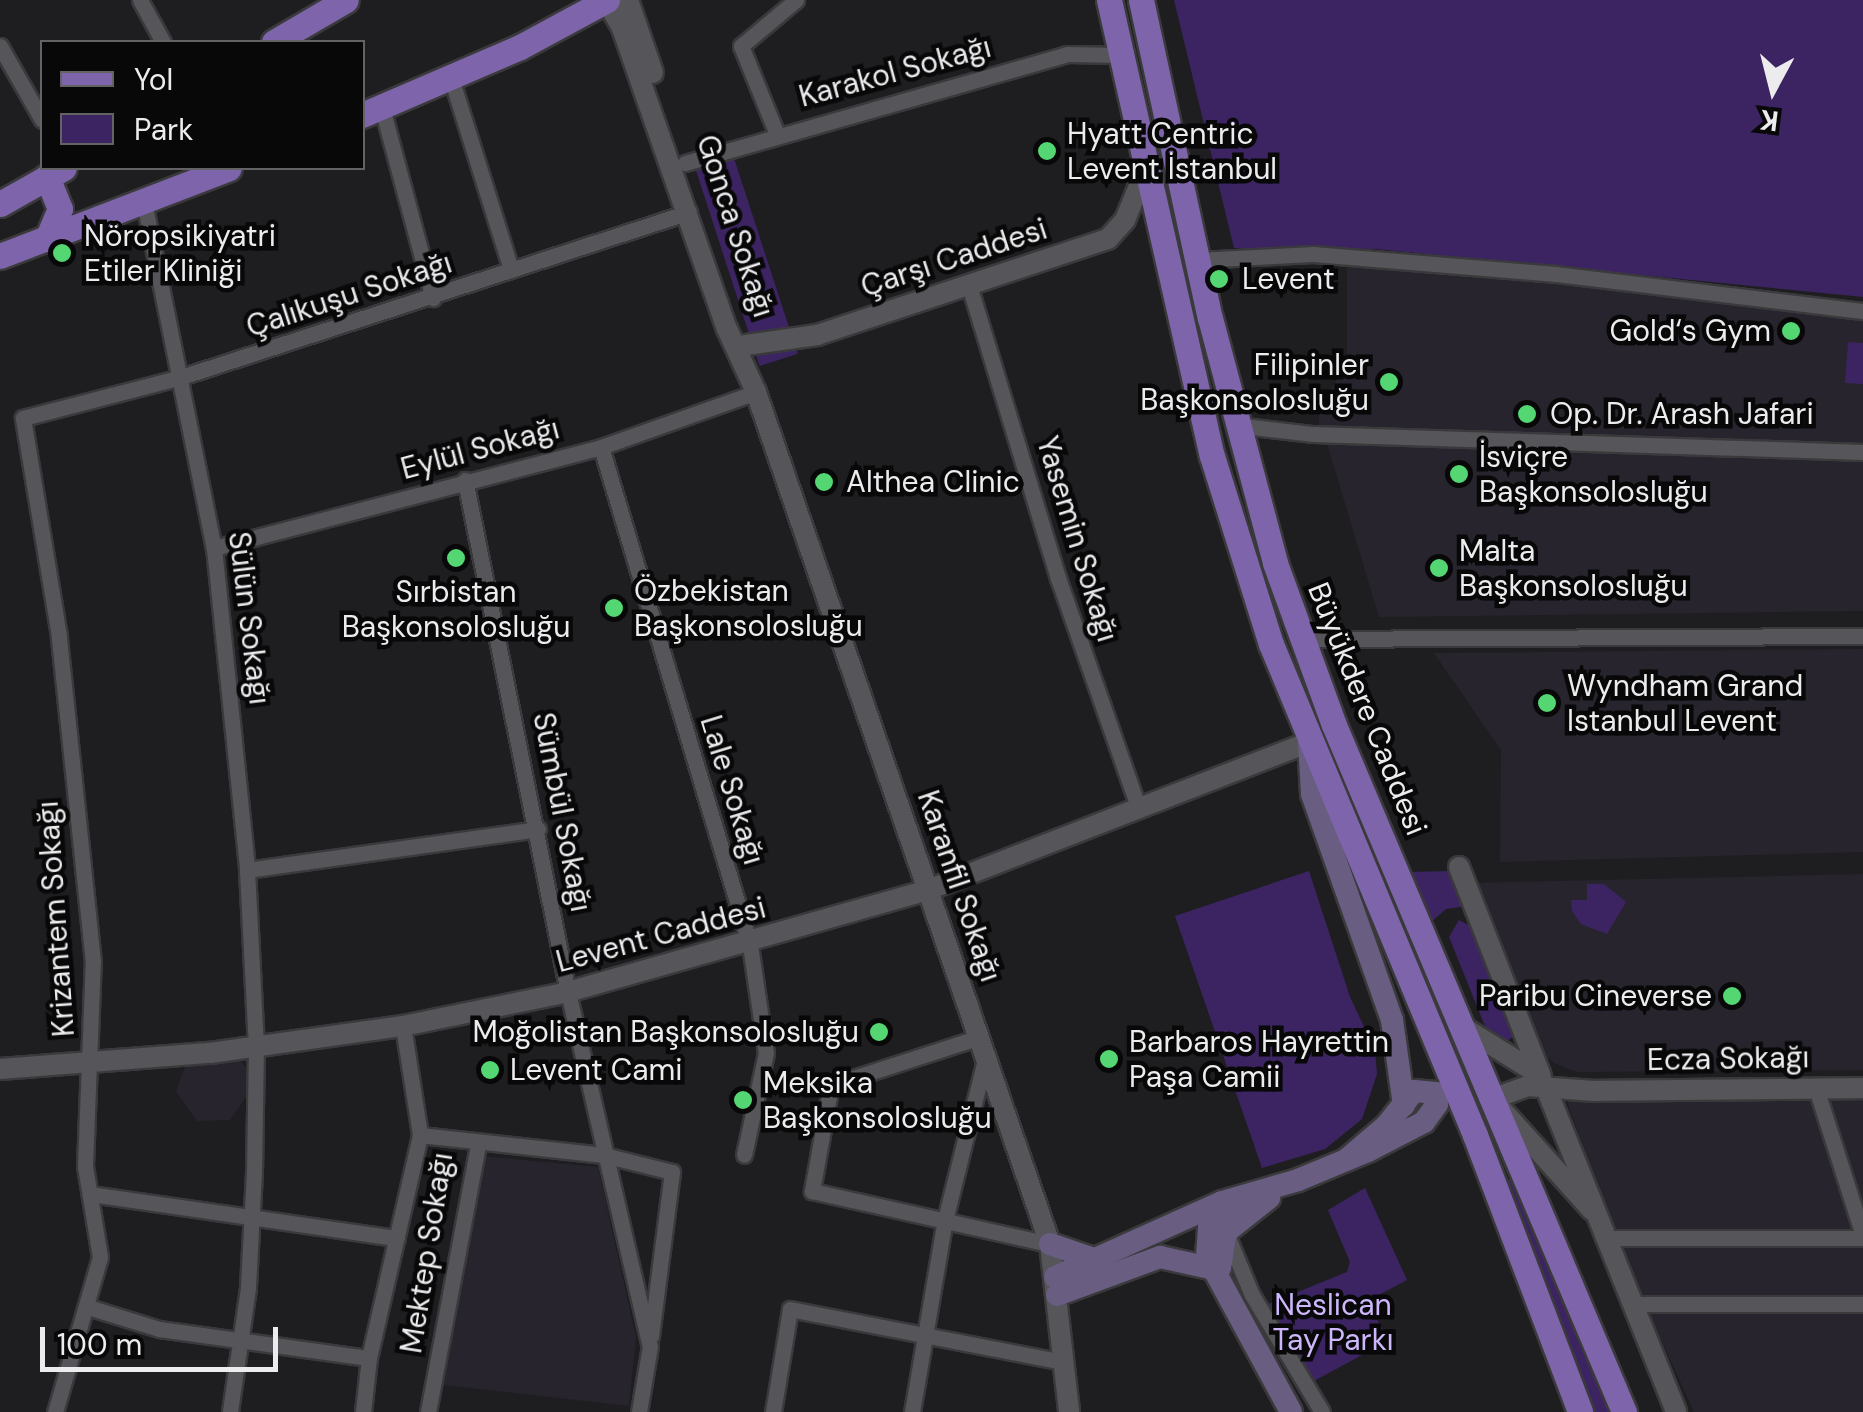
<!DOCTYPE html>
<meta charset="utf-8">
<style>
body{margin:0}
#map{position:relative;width:1863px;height:1412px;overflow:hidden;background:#1e1e21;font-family:"DM Sans",sans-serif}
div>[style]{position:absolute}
.built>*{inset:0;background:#27242d}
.green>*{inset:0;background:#3c2462;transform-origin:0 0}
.roads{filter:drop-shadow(2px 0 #3a3a3c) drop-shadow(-2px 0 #3a3a3c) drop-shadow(0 2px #3a3a3c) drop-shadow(0 -2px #3a3a3c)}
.minor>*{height:15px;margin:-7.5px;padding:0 7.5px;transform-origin:7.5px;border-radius:7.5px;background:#565559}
.tertiary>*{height:20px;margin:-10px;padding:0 10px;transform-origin:10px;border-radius:10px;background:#565559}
.secondary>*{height:22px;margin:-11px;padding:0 11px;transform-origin:11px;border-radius:11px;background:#6a5d82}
.primary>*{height:25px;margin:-12.5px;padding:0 12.5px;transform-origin:12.5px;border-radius:12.5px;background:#7e65ab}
.dots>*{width:28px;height:28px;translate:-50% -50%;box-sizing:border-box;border:5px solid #080809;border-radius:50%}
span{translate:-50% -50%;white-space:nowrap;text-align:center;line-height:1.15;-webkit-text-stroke:9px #080809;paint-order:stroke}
.street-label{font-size:30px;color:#ecebee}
.poi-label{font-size:30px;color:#ecebee}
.left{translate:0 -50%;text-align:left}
.right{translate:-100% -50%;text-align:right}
.park-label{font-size:30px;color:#ccb7fa}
.legend{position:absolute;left:40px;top:40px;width:325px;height:130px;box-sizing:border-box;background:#080809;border:2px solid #636365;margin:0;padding:12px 18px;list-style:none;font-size:30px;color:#ecebee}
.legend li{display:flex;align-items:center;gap:20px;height:50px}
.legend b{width:50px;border:2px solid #636365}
.north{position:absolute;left:1723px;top:40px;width:100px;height:100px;-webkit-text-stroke:8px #080809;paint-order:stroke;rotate:187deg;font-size:28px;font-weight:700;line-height:40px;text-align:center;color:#ecebee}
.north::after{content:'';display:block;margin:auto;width:35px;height:45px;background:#ecebee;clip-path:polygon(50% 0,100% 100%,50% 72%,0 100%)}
.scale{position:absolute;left:40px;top:1327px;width:238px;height:45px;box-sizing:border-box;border:5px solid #ecebee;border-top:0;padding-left:12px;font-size:30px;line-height:35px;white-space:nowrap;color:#ecebee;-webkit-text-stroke:8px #080809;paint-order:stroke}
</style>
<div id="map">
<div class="built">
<i style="clip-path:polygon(1347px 260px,1863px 315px,1863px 450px,1319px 430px,1319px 409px,1347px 362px)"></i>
<i style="clip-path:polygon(1326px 440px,1863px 459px,1863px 611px,1379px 617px)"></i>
<i style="clip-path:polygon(1863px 649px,1863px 852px,1500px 862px,1501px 750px,1434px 653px)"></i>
<i style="clip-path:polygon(1863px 874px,1863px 1070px,1577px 1072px,1554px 1063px,1539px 1050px,1468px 883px)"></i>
<i style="clip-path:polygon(237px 1055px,256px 1082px,230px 1120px,197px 1121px,176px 1092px,187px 1061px)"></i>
<i style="clip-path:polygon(1863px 1092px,1863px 1412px,1694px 1412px,1616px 1241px,1567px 1102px)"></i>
<i style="clip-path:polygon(481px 1156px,598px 1167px,636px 1337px,629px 1406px,444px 1385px)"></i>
</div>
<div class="green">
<i style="clip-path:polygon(1174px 0,1863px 0,1863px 297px,1376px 249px,1234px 248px)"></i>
<i style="left:733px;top:155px;width:209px;height:40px;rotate:72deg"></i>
<i style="clip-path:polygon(1848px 342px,1863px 343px,1863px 384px,1845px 383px)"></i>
<i style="clip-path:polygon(1309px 871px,1350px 997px,1375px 1050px,1377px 1074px,1362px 1119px,1325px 1149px,1262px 1168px,1175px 916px)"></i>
<i style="clip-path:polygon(1453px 871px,1467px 906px,1446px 909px,1430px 923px,1409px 872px)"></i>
<i style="clip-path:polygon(1587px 884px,1604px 884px,1626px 902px,1607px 934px,1581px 924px,1572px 911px,1571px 900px,1587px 900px)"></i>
<i style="clip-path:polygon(1459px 920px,1472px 927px,1515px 1035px,1506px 1042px,1485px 1026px,1449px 937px)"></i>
<i style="clip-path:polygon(1512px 1178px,1541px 1245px,1610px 1412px,1593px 1412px,1505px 1181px)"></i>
<i style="clip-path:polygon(1365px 1188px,1407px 1280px,1375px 1297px,1373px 1311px,1388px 1341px,1312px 1382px,1268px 1304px,1347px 1272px,1350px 1262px,1328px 1210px)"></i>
</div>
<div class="roads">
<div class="minor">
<i style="left:140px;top:0;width:48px;rotate:61.3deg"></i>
<i style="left:0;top:46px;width:85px;rotate:60.4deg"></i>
<i style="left:451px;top:78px;width:201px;rotate:72.6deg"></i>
<i style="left:382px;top:108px;width:197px;rotate:75deg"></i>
<i style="left:776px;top:132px;width:93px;rotate:-112.1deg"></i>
<i style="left:741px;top:46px;width:72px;rotate:-39.9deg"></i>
<i style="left:685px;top:163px;width:397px;rotate:-15.9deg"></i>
<i style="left:1067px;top:54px;width:55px;rotate:1deg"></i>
<i style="left:144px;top:202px;width:353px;rotate:78.6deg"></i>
<i style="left:214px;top:548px;width:324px;rotate:84.1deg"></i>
<i style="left:247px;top:870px;width:176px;rotate:87.1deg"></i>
<i style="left:256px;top:1046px;width:126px;rotate:90.9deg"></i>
<i style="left:254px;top:1172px;width:116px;rotate:93deg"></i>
<i style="left:248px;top:1288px;width:125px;rotate:98.3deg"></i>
<i style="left:1197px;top:260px;width:116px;rotate:-3deg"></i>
<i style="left:1313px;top:254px;width:244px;rotate:4.7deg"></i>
<i style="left:1556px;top:274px;width:309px;rotate:6.9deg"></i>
<i style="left:969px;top:285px;width:306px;rotate:73.1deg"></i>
<i style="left:1058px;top:578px;width:243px;rotate:70.7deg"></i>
<i style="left:1235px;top:425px;width:79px;rotate:6.6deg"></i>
<i style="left:1313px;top:434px;width:550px;rotate:1.87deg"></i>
<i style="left:601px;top:447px;width:520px;rotate:73.34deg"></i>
<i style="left:750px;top:945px;width:109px;rotate:81.6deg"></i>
<i style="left:766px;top:1053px;width:104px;rotate:102.2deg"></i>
<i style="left:465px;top:480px;width:522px;rotate:78.63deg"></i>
<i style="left:568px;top:992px;width:363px;rotate:77deg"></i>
<i style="left:650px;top:1346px;width:67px;rotate:99.5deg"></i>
<i style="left:214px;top:548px;width:400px;rotate:-14.6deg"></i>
<i style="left:601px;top:447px;width:164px;rotate:-19.5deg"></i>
<i style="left:1302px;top:639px;width:561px;rotate:-0.31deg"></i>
<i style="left:247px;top:870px;width:294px;rotate:-8deg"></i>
<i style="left:403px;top:1026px;width:110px;rotate:81.1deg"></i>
<i style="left:420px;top:1135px;width:185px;rotate:6.2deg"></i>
<i style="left:604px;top:1155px;width:70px;rotate:14deg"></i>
<i style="left:672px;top:1172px;width:165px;rotate:97.3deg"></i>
<i style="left:980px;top:1037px;width:157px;rotate:162.1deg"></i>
<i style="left:831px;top:1085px;width:108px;rotate:100.2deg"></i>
<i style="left:812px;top:1191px;width:244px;rotate:12.6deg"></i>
<i style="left:1816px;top:1088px;width:154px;rotate:72.3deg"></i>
<i style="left:90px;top:1194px;width:310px;rotate:8.2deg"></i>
<i style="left:1227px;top:1235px;width:65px;rotate:67.4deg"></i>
<i style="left:1252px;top:1295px;width:136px;rotate:59.1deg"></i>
<i style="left:1603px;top:1238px;width:260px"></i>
<i style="left:1631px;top:1304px;width:232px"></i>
<i style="left:88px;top:1307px;width:74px;rotate:17.2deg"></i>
<i style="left:159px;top:1329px;width:212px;rotate:7.9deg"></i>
<i style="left:369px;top:1358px;width:229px;rotate:-77.1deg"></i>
<i style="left:55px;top:1412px;width:161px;rotate:-73.8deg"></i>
<i style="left:100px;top:1257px;width:92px;rotate:-99.4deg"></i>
<i style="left:85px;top:1166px;width:204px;rotate:-87.8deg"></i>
<i style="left:93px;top:962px;width:328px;rotate:-96deg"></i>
<i style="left:59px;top:636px;width:221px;rotate:-99.4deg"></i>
<i style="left:23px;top:418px;width:163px;rotate:-14.5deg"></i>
<i style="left:181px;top:377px;width:534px;rotate:-17.99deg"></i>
<i style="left:363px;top:1412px;width:54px;rotate:-83.7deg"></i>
<i style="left:428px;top:1412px;width:271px;rotate:-79.4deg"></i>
<i style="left:773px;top:1412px;width:104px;rotate:-80.6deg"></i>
<i style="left:790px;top:1309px;width:278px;rotate:11deg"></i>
<i style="left:912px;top:1412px;width:191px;rotate:-80.3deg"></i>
<i style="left:944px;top:1224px;width:170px;rotate:-76deg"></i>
</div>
<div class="tertiary">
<i style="left:606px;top:0;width:32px;rotate:60deg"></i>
<i style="left:622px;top:28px;width:319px;rotate:70.8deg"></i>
<i style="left:727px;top:329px;width:69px;rotate:65.3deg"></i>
<i style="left:756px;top:392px;width:901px;rotate:70.96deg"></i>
<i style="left:1050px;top:1244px;width:169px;rotate:83.5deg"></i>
<i style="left:628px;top:0;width:77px;rotate:71.1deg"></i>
<i style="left:739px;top:346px;width:79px;rotate:-8deg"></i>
<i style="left:817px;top:335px;width:306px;rotate:-18.3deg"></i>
<i style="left:1108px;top:239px;width:25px;rotate:-48deg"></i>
<i style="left:1125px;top:220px;width:55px;rotate:-67.6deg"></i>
<i style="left:1459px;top:867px;width:225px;rotate:68.6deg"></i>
<i style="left:1461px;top:1026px;width:93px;rotate:31.8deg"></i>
<i style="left:0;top:1069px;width:211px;rotate:-4.4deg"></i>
<i style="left:210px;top:1053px;width:195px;rotate:-8deg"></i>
<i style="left:403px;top:1026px;width:168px;rotate:-11.6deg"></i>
<i style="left:568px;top:992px;width:374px;rotate:-15.8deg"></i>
<i style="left:928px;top:890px;width:409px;rotate:-21.2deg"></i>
<i style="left:1546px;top:1088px;width:349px;rotate:68.1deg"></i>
<i style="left:1592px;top:1210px;width:149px;rotate:-132deg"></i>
<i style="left:1492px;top:1099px;width:37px;rotate:-20deg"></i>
<i style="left:1527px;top:1086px;width:67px;rotate:4.3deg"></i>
<i style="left:1594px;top:1091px;width:269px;rotate:-0.6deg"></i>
</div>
<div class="secondary">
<i style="left:1309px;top:742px;width:52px;rotate:86.7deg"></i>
<i style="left:1312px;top:794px;width:240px;rotate:70.5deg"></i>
<i style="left:1392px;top:1020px;width:86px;rotate:82deg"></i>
<i style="left:1231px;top:1201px;width:35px;rotate:129deg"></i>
<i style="left:1209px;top:1228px;width:29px;rotate:94deg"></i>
<i style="left:1207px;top:1257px;width:176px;rotate:61.5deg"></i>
<i style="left:1050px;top:1244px;width:43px;rotate:18.9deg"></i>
<i style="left:1220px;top:1268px;width:36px;rotate:-81deg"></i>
<i style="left:1226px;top:1232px;width:55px;rotate:-38.3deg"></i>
<i style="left:1055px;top:1277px;width:183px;rotate:-24.2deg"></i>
<i style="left:1222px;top:1202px;width:79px;rotate:-16.1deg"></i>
<i style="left:1298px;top:1180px;width:76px;rotate:-22.5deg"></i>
<i style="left:1368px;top:1151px;width:63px;rotate:-27.4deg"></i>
<i style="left:1424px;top:1122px;width:22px;rotate:-54deg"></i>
<i style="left:1437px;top:1104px;width:11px;rotate:-95deg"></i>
<i style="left:1436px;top:1093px;width:22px;rotate:-175deg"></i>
<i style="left:1414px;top:1091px;width:45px;rotate:128.7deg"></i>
<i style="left:1386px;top:1126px;width:52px;rotate:139.6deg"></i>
<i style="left:1057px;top:1295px;width:110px;rotate:-20.3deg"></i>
<i style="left:1160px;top:1257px;width:51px;rotate:12.4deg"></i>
</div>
<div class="primary">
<i style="left:1109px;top:0;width:467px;rotate:77.3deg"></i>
<i style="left:1212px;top:456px;width:197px;rotate:72.6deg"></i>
<i style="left:1271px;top:644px;width:532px;rotate:67.44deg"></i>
<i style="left:1475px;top:1135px;width:296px;rotate:69.2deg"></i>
<i style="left:1141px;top:0;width:325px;rotate:77.8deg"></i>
<i style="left:1210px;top:318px;width:253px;rotate:75.1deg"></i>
<i style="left:1275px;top:563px;width:172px;rotate:70deg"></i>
<i style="left:1334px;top:725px;width:746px;rotate:67.11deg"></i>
<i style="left:274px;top:42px;width:83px;rotate:-30.3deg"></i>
<i style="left:362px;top:115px;width:172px;rotate:-23.3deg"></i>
<i style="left:520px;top:47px;width:99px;rotate:-28.4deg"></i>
<i style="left:0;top:204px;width:73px;rotate:-29.4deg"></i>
<i style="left:47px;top:239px;width:33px;rotate:-67deg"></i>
<i style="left:60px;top:209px;width:35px;rotate:-112deg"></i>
<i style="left:0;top:256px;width:245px;rotate:-21deg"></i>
</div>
</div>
<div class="dots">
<i style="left:1047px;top:151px;background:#54d672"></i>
<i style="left:62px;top:253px;background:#54d672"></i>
<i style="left:1219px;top:279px;background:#54d672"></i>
<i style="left:1791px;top:331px;background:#54d672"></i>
<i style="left:1389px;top:382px;background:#54d672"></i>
<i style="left:1527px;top:414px;background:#54d672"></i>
<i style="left:1459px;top:474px;background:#54d672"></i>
<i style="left:824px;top:482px;background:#54d672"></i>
<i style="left:456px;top:558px;background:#54d672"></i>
<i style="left:1439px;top:568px;background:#54d672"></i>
<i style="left:614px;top:608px;background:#54d672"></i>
<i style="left:1547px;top:703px;background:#54d672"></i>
<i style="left:1732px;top:996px;background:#54d672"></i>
<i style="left:879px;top:1032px;background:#54d672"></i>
<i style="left:1109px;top:1059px;background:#54d672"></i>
<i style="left:490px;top:1070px;background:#54d672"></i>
<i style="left:743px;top:1100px;background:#54d672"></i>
</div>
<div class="street-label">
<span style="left:895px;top:72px;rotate:-15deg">Karakol Sokağı</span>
<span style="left:735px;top:226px;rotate:72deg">Gonca Sokağı</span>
<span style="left:954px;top:258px;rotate:-18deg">Çarşı Caddesi</span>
<span style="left:349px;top:295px;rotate:-18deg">Çalıkuşu Sokağı</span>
<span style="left:480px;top:449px;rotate:-15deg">Eylül Sokağı</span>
<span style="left:1077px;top:539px;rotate:73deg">Yasemin Sokağı</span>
<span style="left:249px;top:618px;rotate:83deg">Sülün Sokağı</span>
<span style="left:1367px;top:709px;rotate:68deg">Büyükdere Caddesi</span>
<span style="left:732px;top:790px;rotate:73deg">Lale Sokağı</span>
<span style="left:562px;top:812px;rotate:79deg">Sümbül Sokağı</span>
<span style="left:959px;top:886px;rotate:71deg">Karanfil Sokağı</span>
<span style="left:56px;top:919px;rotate:-94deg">Krizantem Sokağı</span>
<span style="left:661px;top:935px;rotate:-15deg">Levent Caddesi</span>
<span style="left:1728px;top:1059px;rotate:-1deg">Ecza Sokağı</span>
<span style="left:427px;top:1253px;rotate:-81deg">Mektep Sokağı</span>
</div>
<div class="poi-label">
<span class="left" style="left:1067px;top:151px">Hyatt Centric<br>Levent İstanbul</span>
<span class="left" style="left:84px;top:253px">Nöropsikiyatri<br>Etiler Kliniği</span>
<span class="left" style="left:1242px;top:279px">Levent</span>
<span class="right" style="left:1771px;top:331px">Gold‘s Gym</span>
<span class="right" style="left:1369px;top:382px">Filipinler<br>Başkonsolosluğu</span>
<span class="left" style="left:1550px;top:414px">Op. Dr. Arash Jafari</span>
<span class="left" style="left:1479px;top:474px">İsviçre<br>Başkonsolosluğu</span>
<span class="left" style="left:846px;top:482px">Althea Clinic</span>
<span class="left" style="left:1459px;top:568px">Malta<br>Başkonsolosluğu</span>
<span class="left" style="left:634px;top:608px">Özbekistan<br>Başkonsolosluğu</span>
<span style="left:456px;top:609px">Sırbistan<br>Başkonsolosluğu</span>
<span class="left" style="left:1567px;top:703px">Wyndham Grand<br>Istanbul Levent</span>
<span class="right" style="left:1712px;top:996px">Paribu Cineverse</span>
<span class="right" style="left:859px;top:1032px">Moğolistan Başkonsolosluğu</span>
<span class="left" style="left:1129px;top:1059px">Barbaros Hayrettin<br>Paşa Camii</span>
<span class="left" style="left:510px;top:1070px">Levent Cami</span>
<span class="left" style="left:763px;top:1100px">Meksika<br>Başkonsolosluğu</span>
</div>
<div class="park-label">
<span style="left:1333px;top:1322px">Neslican<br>Tay Parkı</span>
</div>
<ul class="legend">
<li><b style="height:12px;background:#7e65ab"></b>Yol</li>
<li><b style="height:28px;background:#3c2462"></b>Park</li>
</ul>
<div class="north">K</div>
<div class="scale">100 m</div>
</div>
